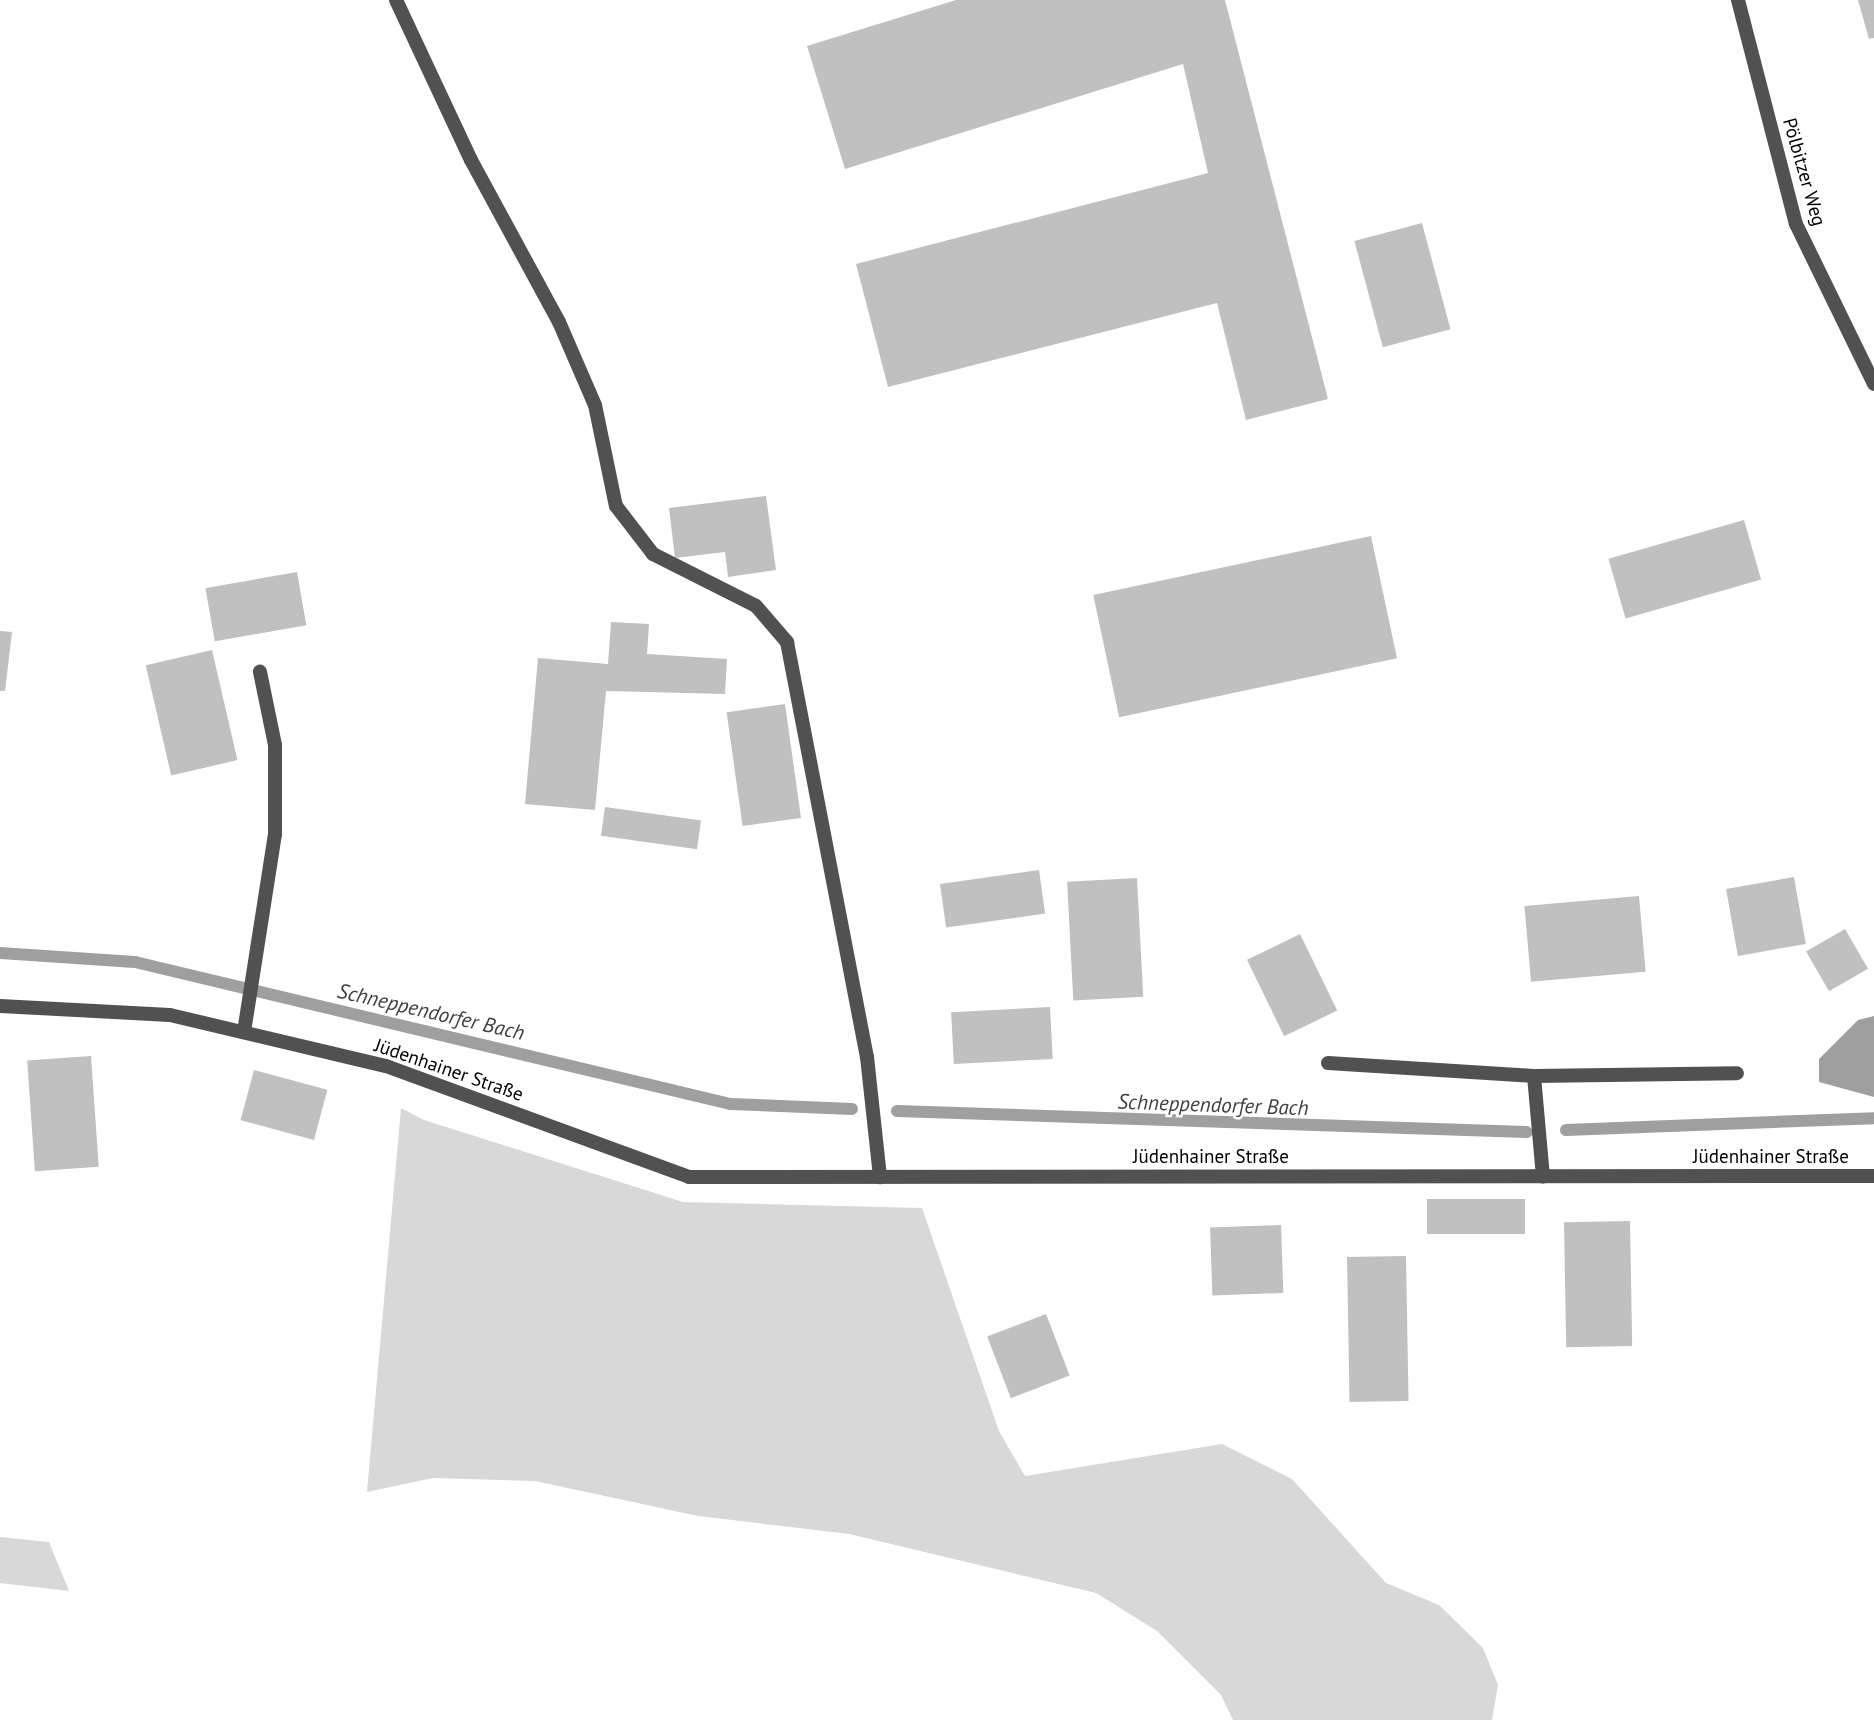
<!DOCTYPE html>
<meta charset="utf-8">
<style>
body{margin:0}
#map{position:relative;width:1874px;height:1720px;overflow:hidden;background:#fff;font-family:"PT Sans",sans-serif}
div>[style]{position:absolute}
.green>*{inset:0;background:#d8d8d8}
.water>*{inset:0;background:#9f9f9f}
.stream>*{height:12px;margin:-6px;padding:0 6px;transform-origin:6px;border-radius:6px;background:#9f9f9f}
.building>*{inset:0;background:#c0c0c0;transform-origin:0 0}
.service>*{height:14px;margin:-7px;padding:0 7px;transform-origin:7px;border-radius:7px;background:#515151}
.minor>*{height:14px;margin:-7px;padding:0 7px;transform-origin:7px;border-radius:7px;background:#515151}
span{translate:-50% -50%;white-space:nowrap;text-align:center;line-height:1.15;-webkit-text-stroke:5px #fff;paint-order:stroke}
.street-label{font-size:19px;color:#000}
.water-label{font-size:21px;color:#404040;font-style:italic}
</style>
<div id="map">
<div class="green">
<i style="clip-path:polygon(401px 1108px,424px 1120px,683px 1202px,922px 1208px,999px 1431px,1025px 1476px,1222px 1444px,1292px 1479px,1386px 1583px,1439px 1605px,1483px 1648px,1498px 1685px,1492px 1720px,1233px 1720px,1221px 1695px,1157px 1631px,1096px 1593px,849px 1534px,698px 1516px,535px 1481px,433px 1478px,367px 1492px)"></i>
<i style="clip-path:polygon(0 1537px,49px 1542px,69px 1591px,0 1583px)"></i>
</div>
<div class="water">
<i style="clip-path:polygon(1874px 1016px,1874px 1097px,1819px 1082px,1819px 1059px,1858px 1020px)"></i>
</div>
<div class="stream">
<i style="left:0;top:953px;width:135px;rotate:3.8deg"></i>
<i style="left:135px;top:962px;width:612px;rotate:13.42deg"></i>
<i style="left:730px;top:1104px;width:122px;rotate:2.3deg"></i>
<i style="left:897px;top:1111px;width:630px;rotate:1.91deg"></i>
<i style="left:1566px;top:1130px;width:308px;rotate:-2.2deg"></i>
</div>
<div class="building">
<i style="clip-path:polygon(956px 0,1225px 0,1328px 399px,1246px 420px,1217px 303px,888px 387px,856px 264px,1208px 173px,1183px 64px,845px 169px,807px 46px)"></i>
<i style="clip-path:polygon(1858px 0,1874px 0,1874px 38px,1869px 39px)"></i>
<i style="left:1422px;top:223px;width:110px;height:70px;rotate:75deg"></i>
<i style="clip-path:polygon(766px 496px,776px 570px,728px 577px,725px 552px,675px 558px,669px 508px)"></i>
<i style="left:1744px;top:520px;width:62px;height:141px;rotate:74deg"></i>
<i style="left:1371px;top:536px;width:125px;height:284px;rotate:78deg"></i>
<i style="left:297px;top:572px;width:54px;height:93px;rotate:80deg"></i>
<i style="clip-path:polygon(611px 622px,649px 624px,647px 654px,727px 659px,725px 694px,606px 691px,595px 810px,525px 804px,538px 658px,608px 664px)"></i>
<i style="clip-path:polygon(0 631px,12px 632px,5px 691px,0 691px)"></i>
<i style="left:212px;top:650px;width:113px;height:68px;rotate:77deg"></i>
<i style="left:785px;top:704px;width:115px;height:59px;rotate:82deg"></i>
<i style="left:605px;top:807px;width:97px;height:29px;rotate:8deg"></i>
<i style="left:1039px;top:870px;width:44px;height:100px;rotate:82deg"></i>
<i style="left:1794px;top:877px;width:68px;height:69px;rotate:80deg"></i>
<i style="left:1137px;top:878px;width:119px;height:70px;rotate:87deg"></i>
<i style="left:1639px;top:896px;width:76px;height:115px;rotate:85deg"></i>
<i style="left:1845px;top:929px;width:46px;height:45px;rotate:60deg"></i>
<i style="left:1300px;top:934px;width:85px;height:59px;rotate:64deg"></i>
<i style="left:1050px;top:1007px;width:52px;height:99px;rotate:87deg"></i>
<i style="left:91px;top:1056px;width:111px;height:64px;rotate:86deg"></i>
<i style="left:254px;top:1070px;width:76px;height:52px;rotate:15deg"></i>
<i style="left:1525px;top:1199px;width:35px;height:98px;rotate:90deg"></i>
<i style="left:1630px;top:1221px;width:125px;height:66px;rotate:89deg"></i>
<i style="left:1281px;top:1225px;width:68px;height:71px;rotate:88deg"></i>
<i style="left:1406px;top:1256px;width:145px;height:59px;rotate:89deg"></i>
<i style="left:1046px;top:1314px;width:66px;height:63px;rotate:69deg"></i>
</div>
<div class="service">
<i style="left:396px;top:0;width:177px;rotate:64.9deg"></i>
<i style="left:471px;top:160px;width:184px;rotate:61.5deg"></i>
<i style="left:559px;top:322px;width:90px;rotate:66.6deg"></i>
<i style="left:595px;top:405px;width:103px;rotate:78.3deg"></i>
<i style="left:616px;top:506px;width:61px;rotate:52.4deg"></i>
<i style="left:653px;top:554px;width:115px;rotate:26.8deg"></i>
<i style="left:756px;top:606px;width:48px;rotate:49.3deg"></i>
<i style="left:787px;top:642px;width:423px;rotate:79.1deg"></i>
<i style="left:867px;top:1057px;width:121px;rotate:83.8deg"></i>
<i style="left:244px;top:1032px;width:200px;rotate:-81.1deg"></i>
<i style="left:275px;top:834px;width:89px;rotate:-90deg"></i>
<i style="left:275px;top:745px;width:75px;rotate:-101.6deg"></i>
<i style="left:1328px;top:1063px;width:206px;rotate:3.6deg"></i>
<i style="left:1534px;top:1076px;width:203px;rotate:-0.8deg"></i>
<i style="left:1534px;top:1076px;width:101px;rotate:84.9deg"></i>
</div>
<div class="minor">
<i style="left:1738px;top:0;width:231px;rotate:75.5deg"></i>
<i style="left:1796px;top:224px;width:178px;rotate:64deg"></i>
<i style="left:0;top:1006px;width:170px;rotate:3deg"></i>
<i style="left:170px;top:1015px;width:222px;rotate:13.3deg"></i>
<i style="left:386px;top:1066px;width:323px;rotate:20.1deg"></i>
<i style="left:689px;top:1177px;width:1185px;rotate:-0.05deg"></i>
</div>
<div class="street-label">
<span style="left:1804px;top:172px;rotate:74deg">Pölbitzer Weg</span>
<span style="left:449px;top:1070px;rotate:19deg">Jüdenhainer Straße</span>
<span style="left:1211px;top:1157px">Jüdenhainer Straße</span>
<span style="left:1771px;top:1157px">Jüdenhainer Straße</span>
</div>
<div class="water-label">
<span style="left:431px;top:1012px;rotate:13deg">Schneppendorfer Bach</span>
<span style="left:1213px;top:1105px;rotate:2deg">Schneppendorfer Bach</span>
</div>
</div>
